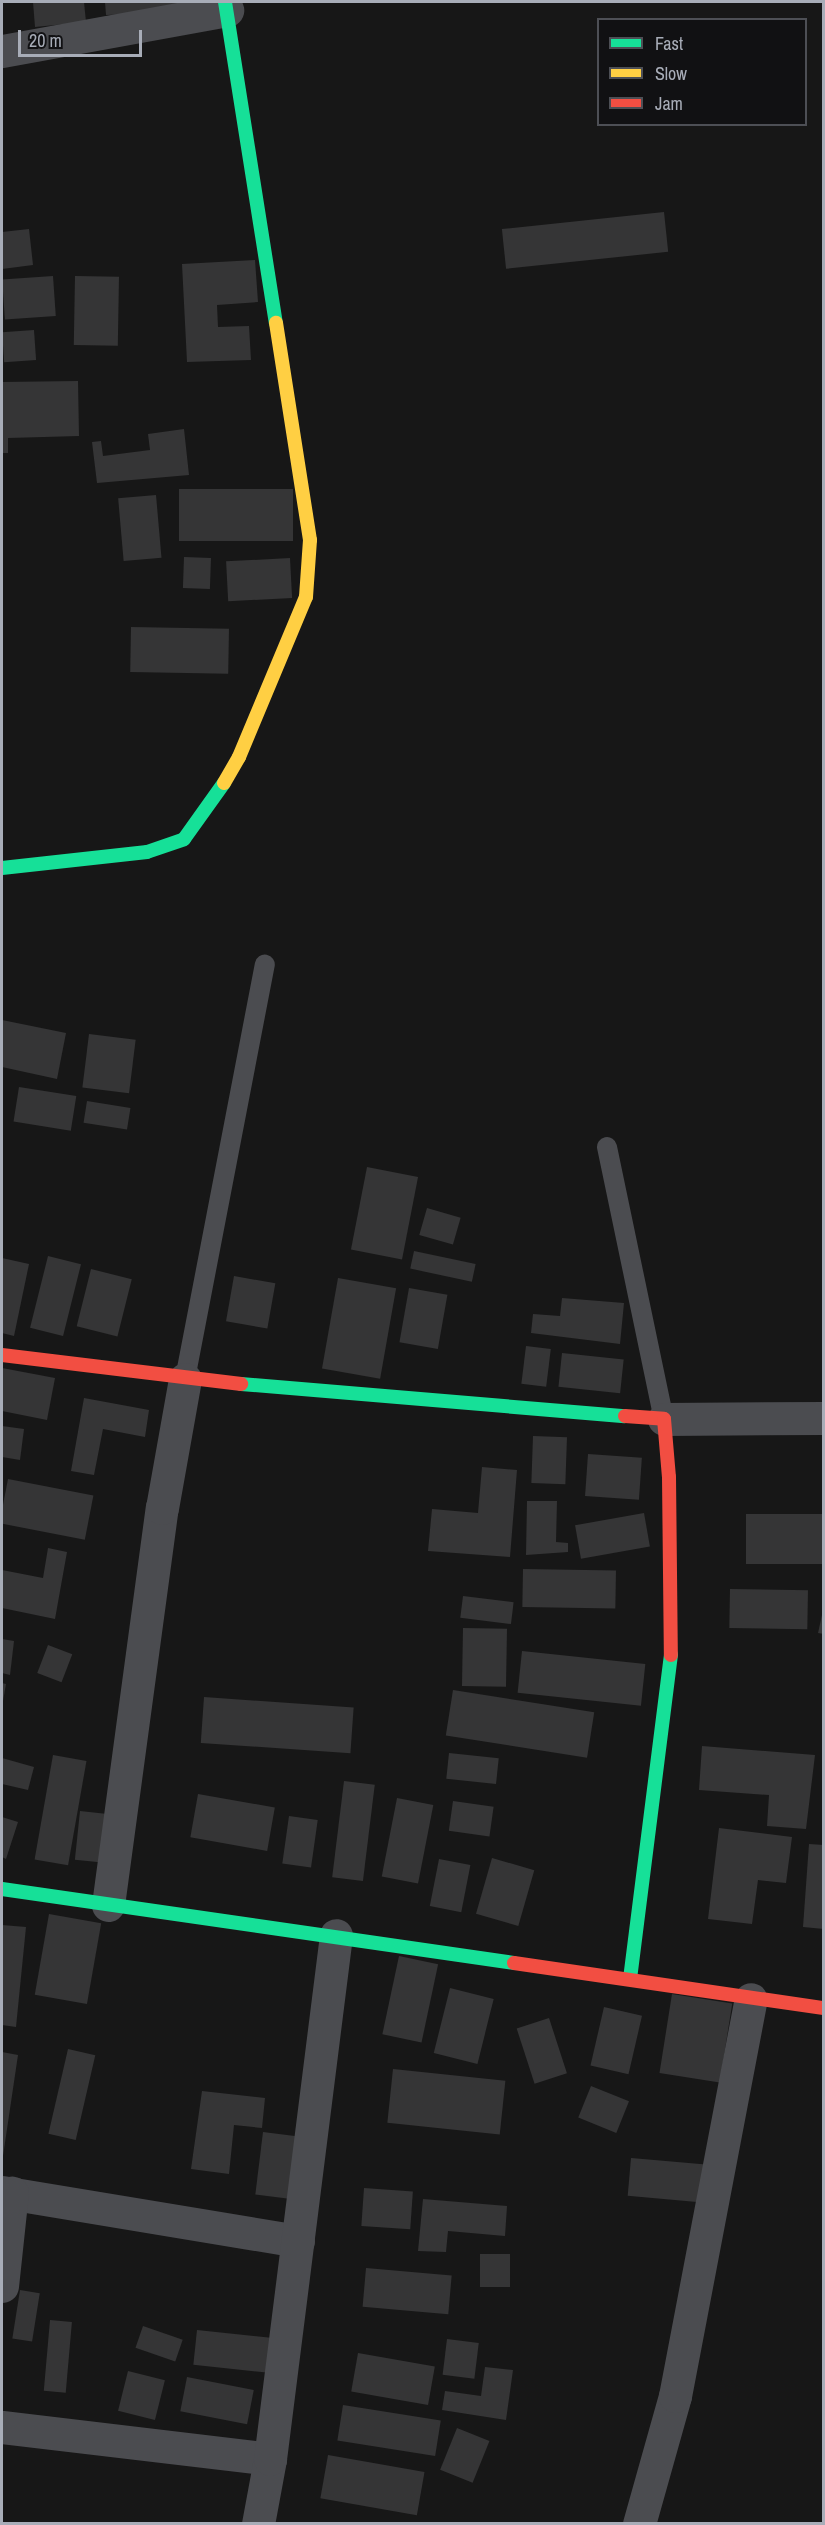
<!DOCTYPE html>
<style>
body{margin:0}
#map{position:relative;width:825px;height:2525px;overflow:hidden;background:#171717;font-family:"Archivo Narrow",sans-serif}
div>[style]{position:absolute}
.building>*{inset:0;background:#353536;transform-origin:0 0}
.lane>*{height:20px;margin:-10px;padding:0 10px;transform-origin:10px;border-radius:10px;background:#4b4c50}
.street>*{height:33px;margin:-16.5px;padding:0 16.5px;transform-origin:16.5px;border-radius:16.5px;background:#4b4c50}
.fast>*{height:14px;margin:-7px;padding:0 7px;transform-origin:7px;border-radius:7px;background:#16e098}
.slow>*{height:14px;margin:-7px;padding:0 7px;transform-origin:7px;border-radius:7px;background:#ffcf43}
.jam>*{height:14px;margin:-7px;padding:0 7px;transform-origin:7px;border-radius:7px;background:#f24e42}
span{translate:-50% -50%;white-space:nowrap;text-align:center;line-height:1.15;-webkit-text-stroke:5px #111113;paint-order:stroke}
.frame{position:absolute;inset:0;border:3px solid #a8adb8;pointer-events:none}
.legend{position:absolute;left:597px;top:18px;width:210px;height:108px;box-sizing:border-box;background:#111113;border:2px solid #4d4f55;margin:0;padding:8px 10px;list-style:none;font-size:18px;color:#a8adb8}
.legend li{display:flex;align-items:center;gap:12px;height:30px}
.legend b{width:30px;border:2px solid #4d4f55}
.scale{position:absolute;left:18px;top:30px;width:124px;height:27px;box-sizing:border-box;border:3px solid #a8adb8;border-top:0;padding-left:8px;font-size:18px;line-height:21px;white-space:nowrap;color:#a8adb8;-webkit-text-stroke:4px #111113;paint-order:stroke}
</style>
<div id="map">
<div class="building">
<i style="clip-path:polygon(33px 2px,84px 2px,86px 22px,35px 27px)"></i>
<i style="clip-path:polygon(105px 2px,188px 2px,189px 12px,106px 15px)"></i>
<i style="left:664px;top:212px;width:40px;height:163px;rotate:84deg"></i>
<i style="clip-path:polygon(29px 229px,33px 265px,2px 269px,2px 232px)"></i>
<i style="clip-path:polygon(255px 260px,258px 302px,217px 305px,218px 327px,249px 326px,251px 360px,187px 362px,182px 264px)"></i>
<i style="left:53px;top:276px;width:40px;height:51px;rotate:86deg"></i>
<i style="left:75px;top:276px;width:44px;height:69px;rotate:1deg"></i>
<i style="left:34px;top:330px;width:30px;height:32px;rotate:86deg"></i>
<i style="clip-path:polygon(78px 381px,79px 436px,8px 438px,8px 453px,2px 453px,2px 382px)"></i>
<i style="clip-path:polygon(184px 429px,189px 475px,97px 483px,92px 442px,101px 441px,103px 456px,150px 450px,148px 434px)"></i>
<i style="left:179px;top:489px;width:114px;height:52px"></i>
<i style="left:156px;top:495px;width:63px;height:38px;rotate:85deg"></i>
<i style="left:184px;top:557px;width:27px;height:31px;rotate:2deg"></i>
<i style="left:290px;top:558px;width:40px;height:64px;rotate:87deg"></i>
<i style="left:131px;top:627px;width:98px;height:45px;rotate:1deg"></i>
<i style="clip-path:polygon(2px 1020px,66px 1033px,57px 1079px,2px 1067px)"></i>
<i style="left:89px;top:1034px;width:47px;height:54px;rotate:7deg"></i>
<i style="left:19px;top:1087px;width:58px;height:35px;rotate:9deg"></i>
<i style="left:87px;top:1101px;width:44px;height:22px;rotate:9deg"></i>
<i style="left:367px;top:1167px;width:52px;height:84px;rotate:11deg"></i>
<i style="left:427px;top:1208px;width:35px;height:28px;rotate:16deg"></i>
<i style="left:414px;top:1251px;width:63px;height:18px;rotate:12deg"></i>
<i style="left:48px;top:1256px;width:34px;height:74px;rotate:14deg"></i>
<i style="clip-path:polygon(2px 1258px,29px 1264px,14px 1336px,2px 1333px)"></i>
<i style="left:91px;top:1269px;width:42px;height:59px;rotate:14deg"></i>
<i style="left:234px;top:1276px;width:42px;height:46px;rotate:10deg"></i>
<i style="left:338px;top:1278px;width:59px;height:92px;rotate:10deg"></i>
<i style="left:409px;top:1288px;width:39px;height:55px;rotate:10deg"></i>
<i style="clip-path:polygon(562px 1298px,624px 1303px,620px 1344px,531px 1333px,533px 1314px,560px 1316px)"></i>
<i style="left:526px;top:1346px;width:25px;height:38px;rotate:7deg"></i>
<i style="left:562px;top:1353px;width:62px;height:34px;rotate:6deg"></i>
<i style="clip-path:polygon(2px 1368px,55px 1378px,47px 1420px,2px 1411px)"></i>
<i style="clip-path:polygon(84px 1398px,149px 1410px,145px 1437px,103px 1429px,94px 1475px,71px 1471px)"></i>
<i style="clip-path:polygon(2px 1426px,24px 1429px,20px 1460px,2px 1457px)"></i>
<i style="left:533px;top:1436px;width:34px;height:47px;rotate:2deg"></i>
<i style="left:588px;top:1454px;width:54px;height:42px;rotate:4deg"></i>
<i style="clip-path:polygon(482px 1467px,517px 1470px,510px 1557px,428px 1551px,432px 1509px,478px 1513px)"></i>
<i style="left:8px;top:1479px;width:87px;height:45px;rotate:11deg"></i>
<i style="clip-path:polygon(527px 1501px,557px 1501px,556px 1542px,568px 1543px,568px 1552px,526px 1555px)"></i>
<i style="left:644px;top:1513px;width:34px;height:70px;rotate:80deg"></i>
<i style="left:824px;top:1514px;width:50px;height:78px;rotate:90deg"></i>
<i style="clip-path:polygon(48px 1548px,67px 1552px,55px 1619px,2px 1608px,2px 1570px,43px 1578px)"></i>
<i style="left:523px;top:1569px;width:93px;height:38px;rotate:1deg"></i>
<i style="left:730px;top:1589px;width:78px;height:39px;rotate:1deg"></i>
<i style="left:463px;top:1596px;width:51px;height:22px;rotate:7deg"></i>
<i style="clip-path:polygon(824px 1606px,824px 1634px,818px 1633px)"></i>
<i style="left:463px;top:1628px;width:44px;height:58px;rotate:1deg"></i>
<i style="clip-path:polygon(2px 1639px,14px 1641px,10px 1675px,2px 1673px)"></i>
<i style="left:48px;top:1645px;width:26px;height:30px;rotate:21deg"></i>
<i style="left:522px;top:1651px;width:124px;height:42px;rotate:6deg"></i>
<i style="clip-path:polygon(2px 1683px,6px 1684px,3px 1701px,2px 1701px)"></i>
<i style="left:453px;top:1690px;width:143px;height:46px;rotate:9deg"></i>
<i style="left:204px;top:1697px;width:150px;height:46px;rotate:4deg"></i>
<i style="clip-path:polygon(702px 1746px,815px 1755px,806px 1829px,767px 1826px,769px 1795px,699px 1790px)"></i>
<i style="left:449px;top:1753px;width:50px;height:26px;rotate:6deg"></i>
<i style="left:53px;top:1755px;width:34px;height:106px;rotate:10deg"></i>
<i style="clip-path:polygon(2px 1758px,34px 1767px,28px 1790px,2px 1784px)"></i>
<i style="left:344px;top:1781px;width:31px;height:97px;rotate:7deg"></i>
<i style="left:198px;top:1794px;width:78px;height:44px;rotate:10deg"></i>
<i style="left:397px;top:1798px;width:37px;height:80px;rotate:11deg"></i>
<i style="left:453px;top:1801px;width:41px;height:30px;rotate:8deg"></i>
<i style="left:80px;top:1811px;width:30px;height:49px;rotate:6deg"></i>
<i style="left:289px;top:1816px;width:29px;height:48px;rotate:8deg"></i>
<i style="clip-path:polygon(2px 1817px,18px 1822px,6px 1859px,2px 1857px)"></i>
<i style="clip-path:polygon(719px 1828px,792px 1837px,786px 1883px,758px 1880px,752px 1924px,708px 1919px)"></i>
<i style="clip-path:polygon(809px 1844px,824px 1845px,824px 1929px,803px 1927px)"></i>
<i style="left:492px;top:1858px;width:44px;height:58px;rotate:16deg"></i>
<i style="left:439px;top:1859px;width:32px;height:48px;rotate:11deg"></i>
<i style="left:49px;top:1914px;width:53px;height:82px;rotate:10deg"></i>
<i style="clip-path:polygon(2px 1925px,26px 1927px,16px 2027px,2px 2025px)"></i>
<i style="left:399px;top:1956px;width:40px;height:80px;rotate:12deg"></i>
<i style="left:450px;top:1988px;width:45px;height:67px;rotate:14deg"></i>
<i style="left:672px;top:1994px;width:61px;height:80px;rotate:9deg"></i>
<i style="left:604px;top:2007px;width:39px;height:60px;rotate:13deg"></i>
<i style="left:549px;top:2018px;width:58px;height:34px;rotate:72deg"></i>
<i style="left:68px;top:2049px;width:28px;height:87px;rotate:13deg"></i>
<i style="clip-path:polygon(2px 2052px,18px 2055px,3px 2156px,2px 2156px)"></i>
<i style="left:393px;top:2069px;width:113px;height:54px;rotate:6deg"></i>
<i style="left:591px;top:2086px;width:41px;height:34px;rotate:22deg"></i>
<i style="clip-path:polygon(202px 2091px,265px 2098px,262px 2128px,234px 2125px,229px 2174px,191px 2169px)"></i>
<i style="left:263px;top:2132px;width:38px;height:63px;rotate:7deg"></i>
<i style="left:631px;top:2158px;width:75px;height:38px;rotate:5deg"></i>
<i style="left:364px;top:2188px;width:49px;height:38px;rotate:4deg"></i>
<i style="clip-path:polygon(423px 2199px,507px 2206px,505px 2236px,448px 2231px,446px 2252px,418px 2251px)"></i>
<i style="left:480px;top:2254px;width:30px;height:33px"></i>
<i style="left:366px;top:2268px;width:86px;height:39px;rotate:5deg"></i>
<i style="left:20px;top:2290px;width:20px;height:49px;rotate:9deg"></i>
<i style="left:50px;top:2320px;width:22px;height:71px;rotate:5deg"></i>
<i style="left:143px;top:2326px;width:42px;height:23px;rotate:19deg"></i>
<i style="left:197px;top:2330px;width:74px;height:35px;rotate:6deg"></i>
<i style="left:447px;top:2339px;width:32px;height:36px;rotate:7deg"></i>
<i style="left:358px;top:2353px;width:78px;height:39px;rotate:10deg"></i>
<i style="clip-path:polygon(485px 2367px,513px 2370px,506px 2420px,442px 2410px,445px 2391px,481px 2396px)"></i>
<i style="left:128px;top:2371px;width:38px;height:41px;rotate:14deg"></i>
<i style="left:187px;top:2377px;width:68px;height:35px;rotate:11deg"></i>
<i style="left:343px;top:2405px;width:99px;height:36px;rotate:9deg"></i>
<i style="left:457px;top:2428px;width:35px;height:45px;rotate:22deg"></i>
<i style="left:328px;top:2455px;width:98px;height:44px;rotate:10deg"></i>
</div>
<div class="lane">
<i style="left:607px;top:1147px;width:278px;rotate:78.2deg"></i>
<i style="left:185px;top:1379px;width:422px;rotate:-79.1deg"></i>
</div>
<div class="street">
<i style="left:2px;top:51px;width:229px;rotate:-10.3deg"></i>
<i style="left:664px;top:1419px;width:160px;rotate:-0.4deg"></i>
<i style="left:108px;top:1905px;width:401px;rotate:-82.3deg"></i>
<i style="left:162px;top:1508px;width:131px;rotate:-79.9deg"></i>
<i style="left:2px;top:2192px;width:300px;rotate:9.4deg"></i>
<i style="left:2px;top:2286px;width:94px;rotate:-83.9deg"></i>
<i style="left:2px;top:2427px;width:270px;rotate:6.8deg"></i>
<i style="left:258px;top:2524px;width:66px;rotate:-79.5deg"></i>
<i style="left:270px;top:2459px;width:528px;rotate:-82.82deg"></i>
<i style="left:639px;top:2524px;width:133px;rotate:-74.3deg"></i>
<i style="left:675px;top:2396px;width:404px;rotate:-79.2deg"></i>
</div>
<div class="fast">
<i style="left:225px;top:2px;width:325px;rotate:81deg"></i>
<i style="left:2px;top:868px;width:146px;rotate:-6.3deg"></i>
<i style="left:147px;top:852px;width:39px;rotate:-19deg"></i>
<i style="left:184px;top:839px;width:69px;rotate:-54.5deg"></i>
<i style="left:241px;top:1384px;width:385px;rotate:4.8deg"></i>
<i style="left:2px;top:1889px;width:517px;rotate:8.22deg"></i>
<i style="left:630px;top:1979px;width:327px;rotate:-82.8deg"></i>
</div>
<div class="slow">
<i style="left:224px;top:783px;width:30px;rotate:-60deg"></i>
<i style="left:239px;top:757px;width:173px;rotate:-67.3deg"></i>
<i style="left:306px;top:597px;width:57px;rotate:-86deg"></i>
<i style="left:310px;top:540px;width:220px;rotate:-98.9deg"></i>
</div>
<div class="jam">
<i style="left:2px;top:1355px;width:241px;rotate:6.9deg"></i>
<i style="left:625px;top:1416px;width:39px;rotate:4deg"></i>
<i style="left:664px;top:1419px;width:58px;rotate:85.1deg"></i>
<i style="left:669px;top:1477px;width:178px;rotate:89.4deg"></i>
<i style="left:514px;top:1963px;width:313px;rotate:8.3deg"></i>
</div>
<div class="frame"></div>
<ul class="legend">
<li><b style="height:8px;background:#16e098"></b>Fast</li>
<li><b style="height:8px;background:#ffcf43"></b>Slow</li>
<li><b style="height:8px;background:#f24e42"></b>Jam</li>
</ul>
<div class="scale">20 m</div>
</div>
